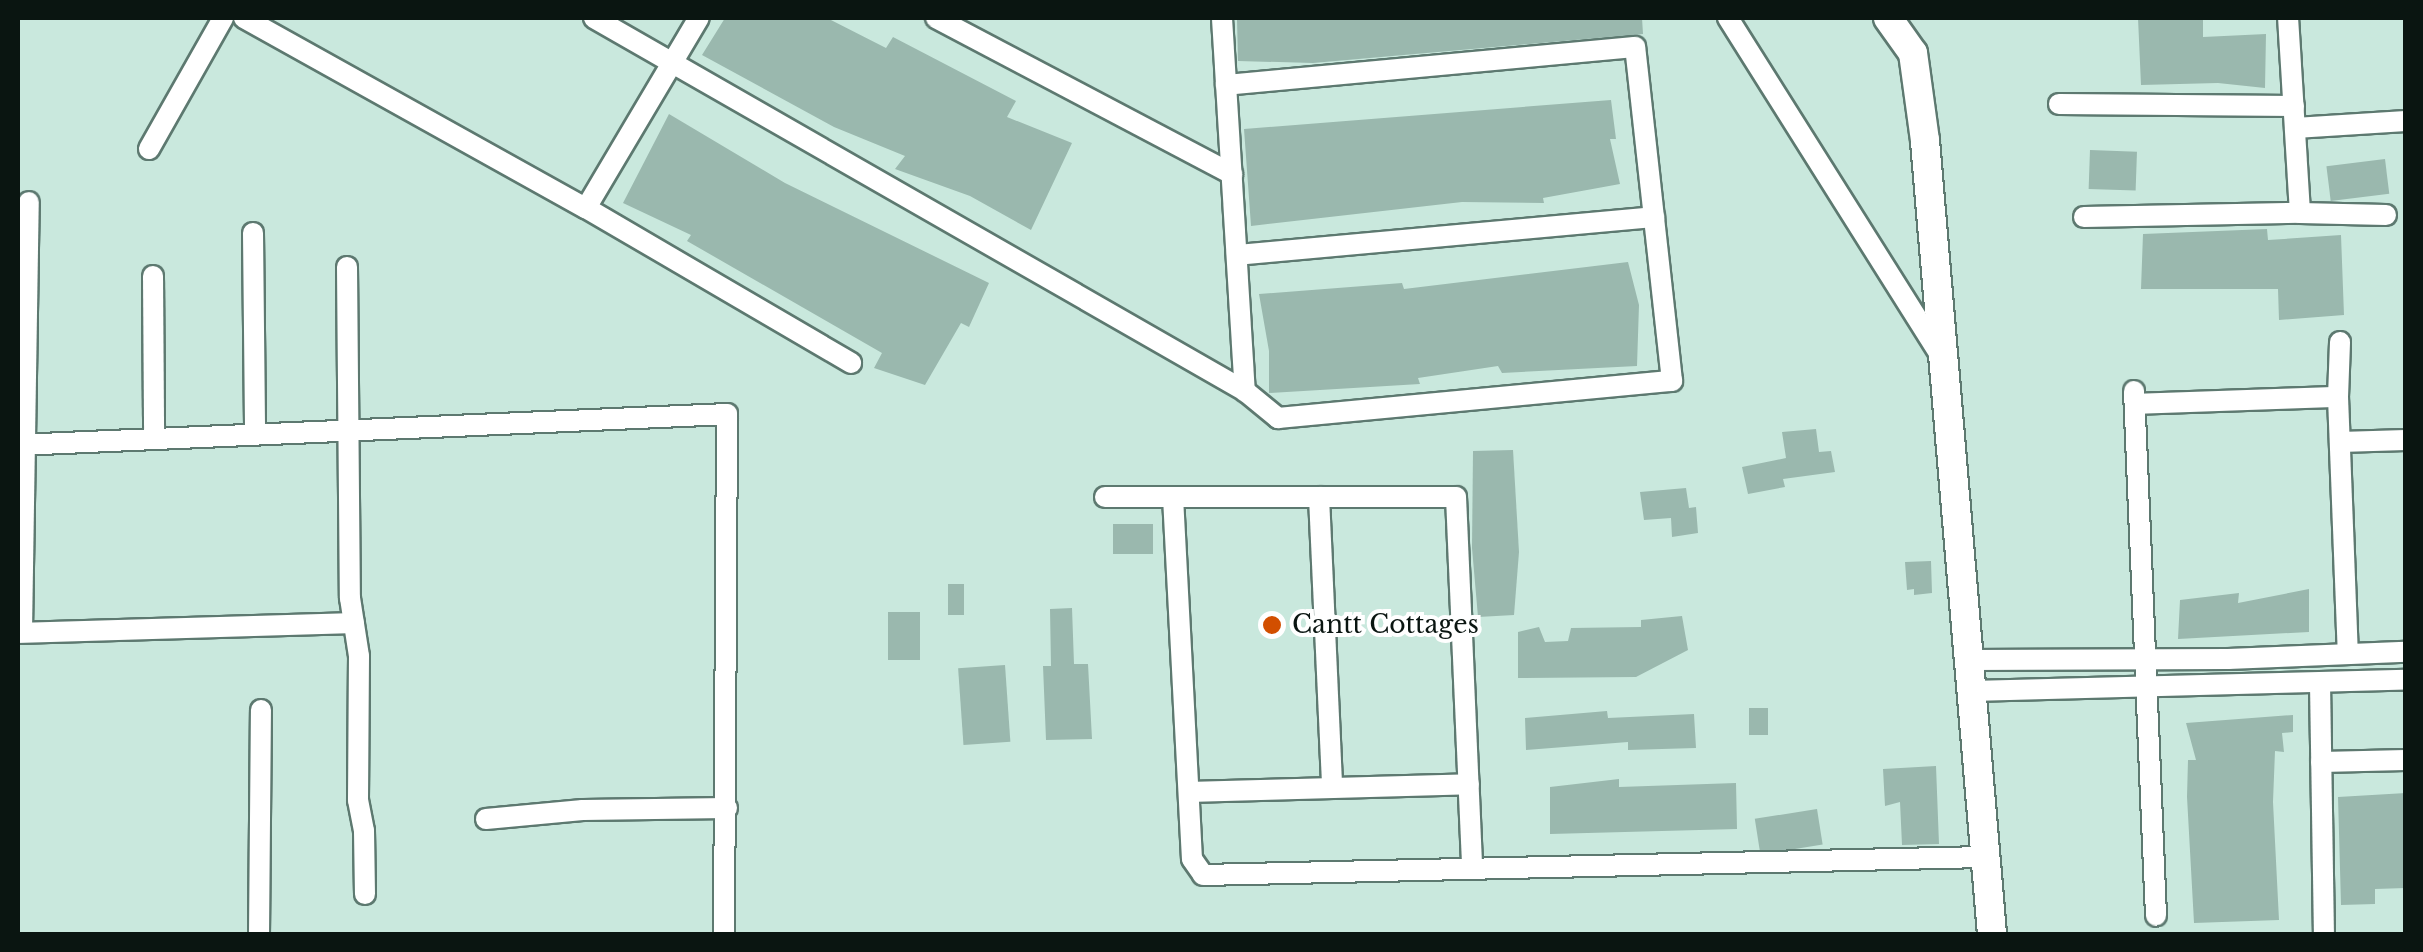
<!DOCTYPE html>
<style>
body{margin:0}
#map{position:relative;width:2423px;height:952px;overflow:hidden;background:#c9e8dd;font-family:"Libre Baskerville",serif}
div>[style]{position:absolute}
.building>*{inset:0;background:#9ab8ae;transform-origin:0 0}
.roads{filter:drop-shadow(2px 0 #5d7970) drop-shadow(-2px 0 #5d7970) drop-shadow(0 2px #5d7970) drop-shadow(0 -2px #5d7970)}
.street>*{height:20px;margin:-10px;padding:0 10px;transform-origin:10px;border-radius:10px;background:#fff}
.secondary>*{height:28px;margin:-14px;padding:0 14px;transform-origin:14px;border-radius:14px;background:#fff}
.dots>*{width:28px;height:28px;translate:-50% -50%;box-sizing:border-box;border:5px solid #fff;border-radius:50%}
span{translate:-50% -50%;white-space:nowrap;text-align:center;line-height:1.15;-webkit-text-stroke:8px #fff;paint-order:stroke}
.poi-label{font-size:25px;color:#0a1511}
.left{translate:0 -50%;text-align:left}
.frame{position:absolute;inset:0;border:20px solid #0a1511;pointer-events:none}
</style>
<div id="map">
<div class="building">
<i style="clip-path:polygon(725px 18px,827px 18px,886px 48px,893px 37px,1016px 101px,1007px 117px,1072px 143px,1031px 230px,970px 196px,895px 169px,905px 156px,834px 127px,702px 55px)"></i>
<i style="clip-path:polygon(1642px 18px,1643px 34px,1313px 63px,1238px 61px,1237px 19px)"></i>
<i style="clip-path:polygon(2138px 18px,2203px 18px,2203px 37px,2266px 34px,2265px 88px,2218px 83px,2141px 85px)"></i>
<i style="clip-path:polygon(1611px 100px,1616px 139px,1610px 139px,1620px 184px,1543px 198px,1544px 203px,1462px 202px,1251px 226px,1244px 129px)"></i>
<i style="clip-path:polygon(669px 114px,785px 183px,989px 283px,969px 327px,961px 323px,925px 385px,874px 368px,882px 353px,687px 241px,691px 235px,623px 203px)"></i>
<i style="left:2090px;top:150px;width:47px;height:39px;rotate:2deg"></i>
<i style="left:2385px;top:159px;width:35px;height:59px;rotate:83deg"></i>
<i style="clip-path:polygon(2267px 229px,2268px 240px,2341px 235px,2344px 315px,2279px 320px,2278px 289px,2141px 289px,2143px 234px)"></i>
<i style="clip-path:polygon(1628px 262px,1639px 305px,1637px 366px,1502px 373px,1498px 366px,1418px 378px,1420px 384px,1269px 393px,1269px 351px,1259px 294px,1402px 283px,1404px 289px)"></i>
<i style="clip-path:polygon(1816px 429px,1819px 452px,1831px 451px,1835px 472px,1783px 479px,1785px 487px,1748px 494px,1742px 467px,1786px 458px,1782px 432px)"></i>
<i style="clip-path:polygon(1513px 450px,1519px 552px,1514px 615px,1478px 617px,1472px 548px,1473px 451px)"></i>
<i style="clip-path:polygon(1686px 488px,1689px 508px,1696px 507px,1698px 533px,1672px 537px,1671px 518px,1644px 520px,1640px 492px)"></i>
<i style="left:1113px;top:524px;width:40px;height:30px"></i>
<i style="clip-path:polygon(1931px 561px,1932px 593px,1914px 595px,1914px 589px,1907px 590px,1905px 562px)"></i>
<i style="left:948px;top:584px;width:16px;height:31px"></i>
<i style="clip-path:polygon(2309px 589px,2309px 632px,2178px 639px,2180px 600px,2239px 593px,2238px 603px)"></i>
<i style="clip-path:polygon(1072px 608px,1074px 664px,1088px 664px,1092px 739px,1046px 740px,1043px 666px,1051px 666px,1050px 609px)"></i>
<i style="left:888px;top:612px;width:32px;height:48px"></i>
<i style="clip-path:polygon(1682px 616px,1688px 650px,1636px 677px,1518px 678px,1518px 632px,1539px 627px,1545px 642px,1568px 641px,1571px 628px,1641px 627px,1641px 620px)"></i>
<i style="left:1005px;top:665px;width:77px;height:47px;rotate:86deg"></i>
<i style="left:1768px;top:708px;width:27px;height:19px;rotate:90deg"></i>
<i style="clip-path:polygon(1607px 711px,1608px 718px,1694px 714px,1696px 748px,1628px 750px,1628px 742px,1526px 750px,1525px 718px)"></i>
<i style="clip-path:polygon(2293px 715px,2293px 732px,2282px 733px,2284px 752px,2275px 751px,2273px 802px,2279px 920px,2194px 923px,2187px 797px,2188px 760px,2196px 760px,2186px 723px)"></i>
<i style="clip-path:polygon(1936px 766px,1939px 844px,1902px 845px,1900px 802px,1885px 806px,1883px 769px)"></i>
<i style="clip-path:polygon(1619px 779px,1619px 787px,1736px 783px,1737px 829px,1550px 834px,1550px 787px)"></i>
<i style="clip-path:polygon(2406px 793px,2406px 888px,2375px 889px,2375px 904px,2341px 905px,2338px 797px)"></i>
<i style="left:1817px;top:809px;width:36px;height:63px;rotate:81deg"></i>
</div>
<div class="roads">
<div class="street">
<i style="left:244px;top:18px;width:391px;rotate:29.1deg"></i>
<i style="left:586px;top:208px;width:307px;rotate:30.3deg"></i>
<i style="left:594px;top:18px;width:750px;rotate:29.81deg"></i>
<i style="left:1245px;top:391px;width:43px;rotate:39.3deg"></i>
<i style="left:1278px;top:418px;width:396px;rotate:-5.4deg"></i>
<i style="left:1672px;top:381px;width:336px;rotate:-96.3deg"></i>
<i style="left:1635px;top:47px;width:411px;rotate:174.7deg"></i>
<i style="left:936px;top:18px;width:335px;rotate:27.8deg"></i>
<i style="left:1222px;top:18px;width:374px;rotate:86.5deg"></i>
<i style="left:1728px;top:18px;width:402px;rotate:57.8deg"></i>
<i style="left:2059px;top:104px;width:235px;rotate:0.5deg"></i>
<i style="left:2295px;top:128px;width:111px;rotate:-3.6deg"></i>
<i style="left:149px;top:149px;width:150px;rotate:-60.5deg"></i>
<i style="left:586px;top:208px;width:221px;rotate:-59.3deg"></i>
<i style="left:2300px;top:213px;width:86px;rotate:1.3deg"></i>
<i style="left:2084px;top:217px;width:216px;rotate:-1.1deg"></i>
<i style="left:2300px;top:213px;width:195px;rotate:-93.5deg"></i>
<i style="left:253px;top:233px;width:201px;rotate:89.4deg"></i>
<i style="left:1237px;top:255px;width:419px;rotate:-5.2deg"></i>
<i style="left:347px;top:267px;width:331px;rotate:89.5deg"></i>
<i style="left:350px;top:598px;width:59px;rotate:81.2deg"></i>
<i style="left:359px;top:656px;width:144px;rotate:90.4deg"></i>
<i style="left:358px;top:800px;width:32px;rotate:79deg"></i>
<i style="left:364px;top:831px;width:63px;rotate:89.1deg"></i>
<i style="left:153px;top:276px;width:163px;rotate:89.6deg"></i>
<i style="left:2134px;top:391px;width:525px;rotate:87.6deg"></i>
<i style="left:2338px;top:397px;width:257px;rotate:87.8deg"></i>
<i style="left:2135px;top:404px;width:203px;rotate:-2deg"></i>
<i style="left:2338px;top:397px;width:55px;rotate:-87.9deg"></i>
<i style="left:2340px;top:442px;width:66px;rotate:-1.7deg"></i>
<i style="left:18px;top:445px;width:710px;rotate:-2.5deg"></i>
<i style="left:727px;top:414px;width:520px;rotate:90.33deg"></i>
<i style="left:1105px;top:497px;width:351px"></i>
<i style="left:1456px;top:497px;width:372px;rotate:87.5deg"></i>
<i style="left:1173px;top:497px;width:362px;rotate:87deg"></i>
<i style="left:1192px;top:859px;width:19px;rotate:55deg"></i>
<i style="left:1203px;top:875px;width:783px;rotate:-1.32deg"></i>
<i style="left:1319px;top:497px;width:291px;rotate:87.4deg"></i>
<i style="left:22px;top:631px;width:429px;rotate:-89.1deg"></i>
<i style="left:18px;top:633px;width:336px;rotate:-1.7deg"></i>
<i style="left:1970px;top:660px;width:258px;rotate:-0.2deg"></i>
<i style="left:2228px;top:659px;width:178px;rotate:-2.3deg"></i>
<i style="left:2320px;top:683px;width:251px;rotate:89.1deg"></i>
<i style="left:1972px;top:691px;width:434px;rotate:-1.5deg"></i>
<i style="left:2321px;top:762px;width:85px;rotate:-1.3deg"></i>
<i style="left:1189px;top:792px;width:280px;rotate:-1.6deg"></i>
<i style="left:486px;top:819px;width:97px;rotate:-5.3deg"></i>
<i style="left:583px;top:810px;width:144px;rotate:-0.8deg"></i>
<i style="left:259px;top:934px;width:224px;rotate:-89.5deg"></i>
</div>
<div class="secondary">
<i style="left:1888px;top:18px;width:43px;rotate:54.5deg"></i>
<i style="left:1913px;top:53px;width:89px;rotate:82.2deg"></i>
<i style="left:1925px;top:141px;width:796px;rotate:85.17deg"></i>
</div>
</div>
<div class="dots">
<i style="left:1272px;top:625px;background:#d24f00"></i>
</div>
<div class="poi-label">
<span class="left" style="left:1292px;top:625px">Cantt Cottages</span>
</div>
<div class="frame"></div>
</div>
